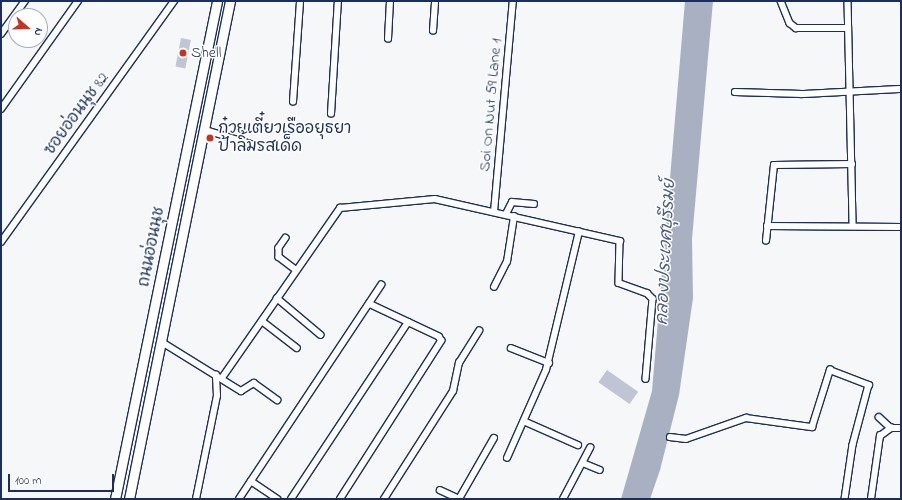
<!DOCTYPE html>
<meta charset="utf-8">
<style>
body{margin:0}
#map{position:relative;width:902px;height:500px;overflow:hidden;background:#f6f7f9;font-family:"Indie Flower","Playpen Sans Thai",sans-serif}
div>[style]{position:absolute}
.water>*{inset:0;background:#a9b0c1}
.building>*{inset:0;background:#c0c4d3;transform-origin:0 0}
.roads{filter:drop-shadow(1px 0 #1b2f5e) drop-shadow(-1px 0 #1b2f5e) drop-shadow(0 1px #1b2f5e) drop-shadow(0 -1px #1b2f5e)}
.minor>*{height:5.5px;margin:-2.75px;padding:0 2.75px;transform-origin:2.75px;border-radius:2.75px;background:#fff}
.primary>*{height:9px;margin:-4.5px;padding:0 4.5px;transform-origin:4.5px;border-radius:4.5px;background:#fff}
.dots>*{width:11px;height:11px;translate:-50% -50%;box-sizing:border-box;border:2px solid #fff;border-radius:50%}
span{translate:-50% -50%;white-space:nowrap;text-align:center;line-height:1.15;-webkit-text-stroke:3px #fff;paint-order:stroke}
.poi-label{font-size:16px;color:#1b2f5e}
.left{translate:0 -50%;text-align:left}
.street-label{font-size:16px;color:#1b2f5e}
.water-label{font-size:17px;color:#4d5c81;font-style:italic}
.frame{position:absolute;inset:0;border:2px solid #1b2f5e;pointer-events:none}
.north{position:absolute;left:8px;top:8px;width:40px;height:40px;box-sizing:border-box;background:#fff;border:1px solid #a4acbf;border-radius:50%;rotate:110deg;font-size:11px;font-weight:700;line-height:16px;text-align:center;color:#1b2f5e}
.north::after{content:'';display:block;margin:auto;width:14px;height:18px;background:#c8321e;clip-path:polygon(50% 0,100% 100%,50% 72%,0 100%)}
.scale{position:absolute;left:8px;top:474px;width:106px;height:18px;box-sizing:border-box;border:2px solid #1b2f5e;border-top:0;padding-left:5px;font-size:12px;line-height:14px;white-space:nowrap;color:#1b2f5e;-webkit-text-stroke:3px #fff;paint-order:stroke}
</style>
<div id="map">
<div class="water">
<i style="clip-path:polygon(685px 1px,713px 1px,692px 239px,693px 298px,679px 395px,660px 470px,650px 499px,621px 499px,652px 391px)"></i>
</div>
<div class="building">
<i style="left:181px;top:38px;width:10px;height:29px;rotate:11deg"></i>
<i style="left:607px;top:370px;width:38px;height:15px;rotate:35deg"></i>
</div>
<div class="roads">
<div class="minor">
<i style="left:781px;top:1px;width:24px;rotate:68deg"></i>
<i style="left:790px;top:23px;width:8px;rotate:40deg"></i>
<i style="left:796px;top:28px;width:52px"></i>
<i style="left:848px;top:1px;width:225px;rotate:88.7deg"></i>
<i style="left:433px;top:31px;width:30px;rotate:-86deg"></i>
<i style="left:1px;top:34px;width:41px;rotate:-54deg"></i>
<i style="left:388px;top:39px;width:38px;rotate:-87deg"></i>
<i style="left:735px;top:92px;width:67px;rotate:1.7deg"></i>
<i style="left:802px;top:94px;width:99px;rotate:-2.9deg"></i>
<i style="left:293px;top:102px;width:101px;rotate:-86deg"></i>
<i style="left:1px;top:109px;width:133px;rotate:-54.5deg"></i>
<i style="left:331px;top:114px;width:113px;rotate:-86.5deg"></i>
<i style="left:206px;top:130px;width:53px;rotate:17.4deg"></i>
<i style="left:494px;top:212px;width:212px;rotate:-84.9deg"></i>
<i style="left:506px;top:214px;width:13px;rotate:-63deg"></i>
<i style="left:512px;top:202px;width:22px;rotate:5deg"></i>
<i style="left:767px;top:226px;width:134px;rotate:0.4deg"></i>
<i style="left:286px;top:238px;width:12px;rotate:125deg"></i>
<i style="left:279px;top:248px;width:9px;rotate:90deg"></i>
<i style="left:279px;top:257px;width:21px;rotate:37deg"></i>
<i style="left:766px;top:241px;width:76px;rotate:-84deg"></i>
<i style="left:774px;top:165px;width:78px;rotate:-0.7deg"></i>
<i style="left:1px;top:242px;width:297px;rotate:-54.3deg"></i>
<i style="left:494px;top:287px;width:28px;rotate:-63deg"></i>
<i style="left:507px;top:262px;width:46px;rotate:-81.2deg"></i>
<i style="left:277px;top:298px;width:57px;rotate:40.1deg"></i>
<i style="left:262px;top:321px;width:44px;rotate:37.6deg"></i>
<i style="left:162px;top:342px;width:93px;rotate:31.8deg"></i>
<i style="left:241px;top:391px;width:15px;rotate:-32deg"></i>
<i style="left:254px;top:383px;width:29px;rotate:36deg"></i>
<i style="left:511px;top:348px;width:41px;rotate:21.5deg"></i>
<i style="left:222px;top:378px;width:207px;rotate:-55.2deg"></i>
<i style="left:340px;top:208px;width:95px;rotate:-5.4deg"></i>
<i style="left:435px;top:199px;width:190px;rotate:12.8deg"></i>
<i style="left:620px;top:241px;width:42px;rotate:91.4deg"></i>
<i style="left:619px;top:283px;width:30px;rotate:20deg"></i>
<i style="left:647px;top:293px;width:8px;rotate:45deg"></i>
<i style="left:653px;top:299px;width:80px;rotate:95deg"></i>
<i style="left:879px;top:417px;width:16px;rotate:43deg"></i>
<i style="left:526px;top:422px;width:57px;rotate:23.9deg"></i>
<i style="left:670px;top:437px;width:16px;rotate:7deg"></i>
<i style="left:686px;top:439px;width:64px;rotate:-19.3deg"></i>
<i style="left:746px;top:418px;width:67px;rotate:7.8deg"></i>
<i style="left:812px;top:427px;width:60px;rotate:-72.5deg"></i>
<i style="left:830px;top:370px;width:42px;rotate:21deg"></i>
<i style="left:869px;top:385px;width:62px;rotate:104.9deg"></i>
<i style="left:853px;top:445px;width:55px;rotate:98.4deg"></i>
<i style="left:507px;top:458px;width:96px;rotate:-66.1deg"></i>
<i style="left:546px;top:370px;width:142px;rotate:-76.6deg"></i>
<i style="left:583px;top:463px;width:18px;rotate:22deg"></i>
<i style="left:251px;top:481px;width:32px;rotate:34deg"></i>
<i style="left:440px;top:490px;width:21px;rotate:25deg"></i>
<i style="left:459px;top:499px;width:70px;rotate:-60.2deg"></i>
<i style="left:196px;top:499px;width:105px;rotate:-78.5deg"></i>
<i style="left:217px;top:396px;width:21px;rotate:-93deg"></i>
<i style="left:239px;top:499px;width:257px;rotate:-56.4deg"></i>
<i style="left:291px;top:499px;width:212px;rotate:-56.5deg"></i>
<i style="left:340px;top:499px;width:188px;rotate:-57.4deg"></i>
<i style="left:441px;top:341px;width:4px;rotate:-117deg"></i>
<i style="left:439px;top:337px;width:77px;rotate:-154.8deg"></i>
<i style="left:384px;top:499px;width:128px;rotate:-57.4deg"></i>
<i style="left:453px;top:391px;width:29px;rotate:-78deg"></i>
<i style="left:459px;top:363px;width:38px;rotate:-58deg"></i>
<i style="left:563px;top:499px;width:58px;rotate:-62.1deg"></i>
<i style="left:871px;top:499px;width:64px;rotate:-81.9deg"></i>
<i style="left:880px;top:436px;width:14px;rotate:-36deg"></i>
<i style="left:891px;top:428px;width:10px"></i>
</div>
<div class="primary">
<i style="left:115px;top:499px;width:508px;rotate:-78.42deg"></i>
<i style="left:129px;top:499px;width:508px;rotate:-78.54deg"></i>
</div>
</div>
<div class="dots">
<i style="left:183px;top:53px;background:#c8321e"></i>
<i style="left:210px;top:138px;background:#c8321e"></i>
</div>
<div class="poi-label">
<span class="left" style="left:191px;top:53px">Shell</span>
<span class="left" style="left:218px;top:138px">ก๋วยเตี๋ยวเรืออยุธยา<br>ป้าลิ้มรสเด็ด</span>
</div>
<div class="street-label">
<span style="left:491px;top:105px;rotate:-85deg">Soi On Nut 59 Lane 1</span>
<span style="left:77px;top:114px;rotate:-54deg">ซอยอ่อนนุช 82</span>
<span style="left:152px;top:247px;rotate:-79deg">ถนนอ่อนนุช</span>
</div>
<div class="water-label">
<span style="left:666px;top:252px;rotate:-87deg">คลองประเวศบุรีรมย์</span>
</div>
<div class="frame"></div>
<div class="north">N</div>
<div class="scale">100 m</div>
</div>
